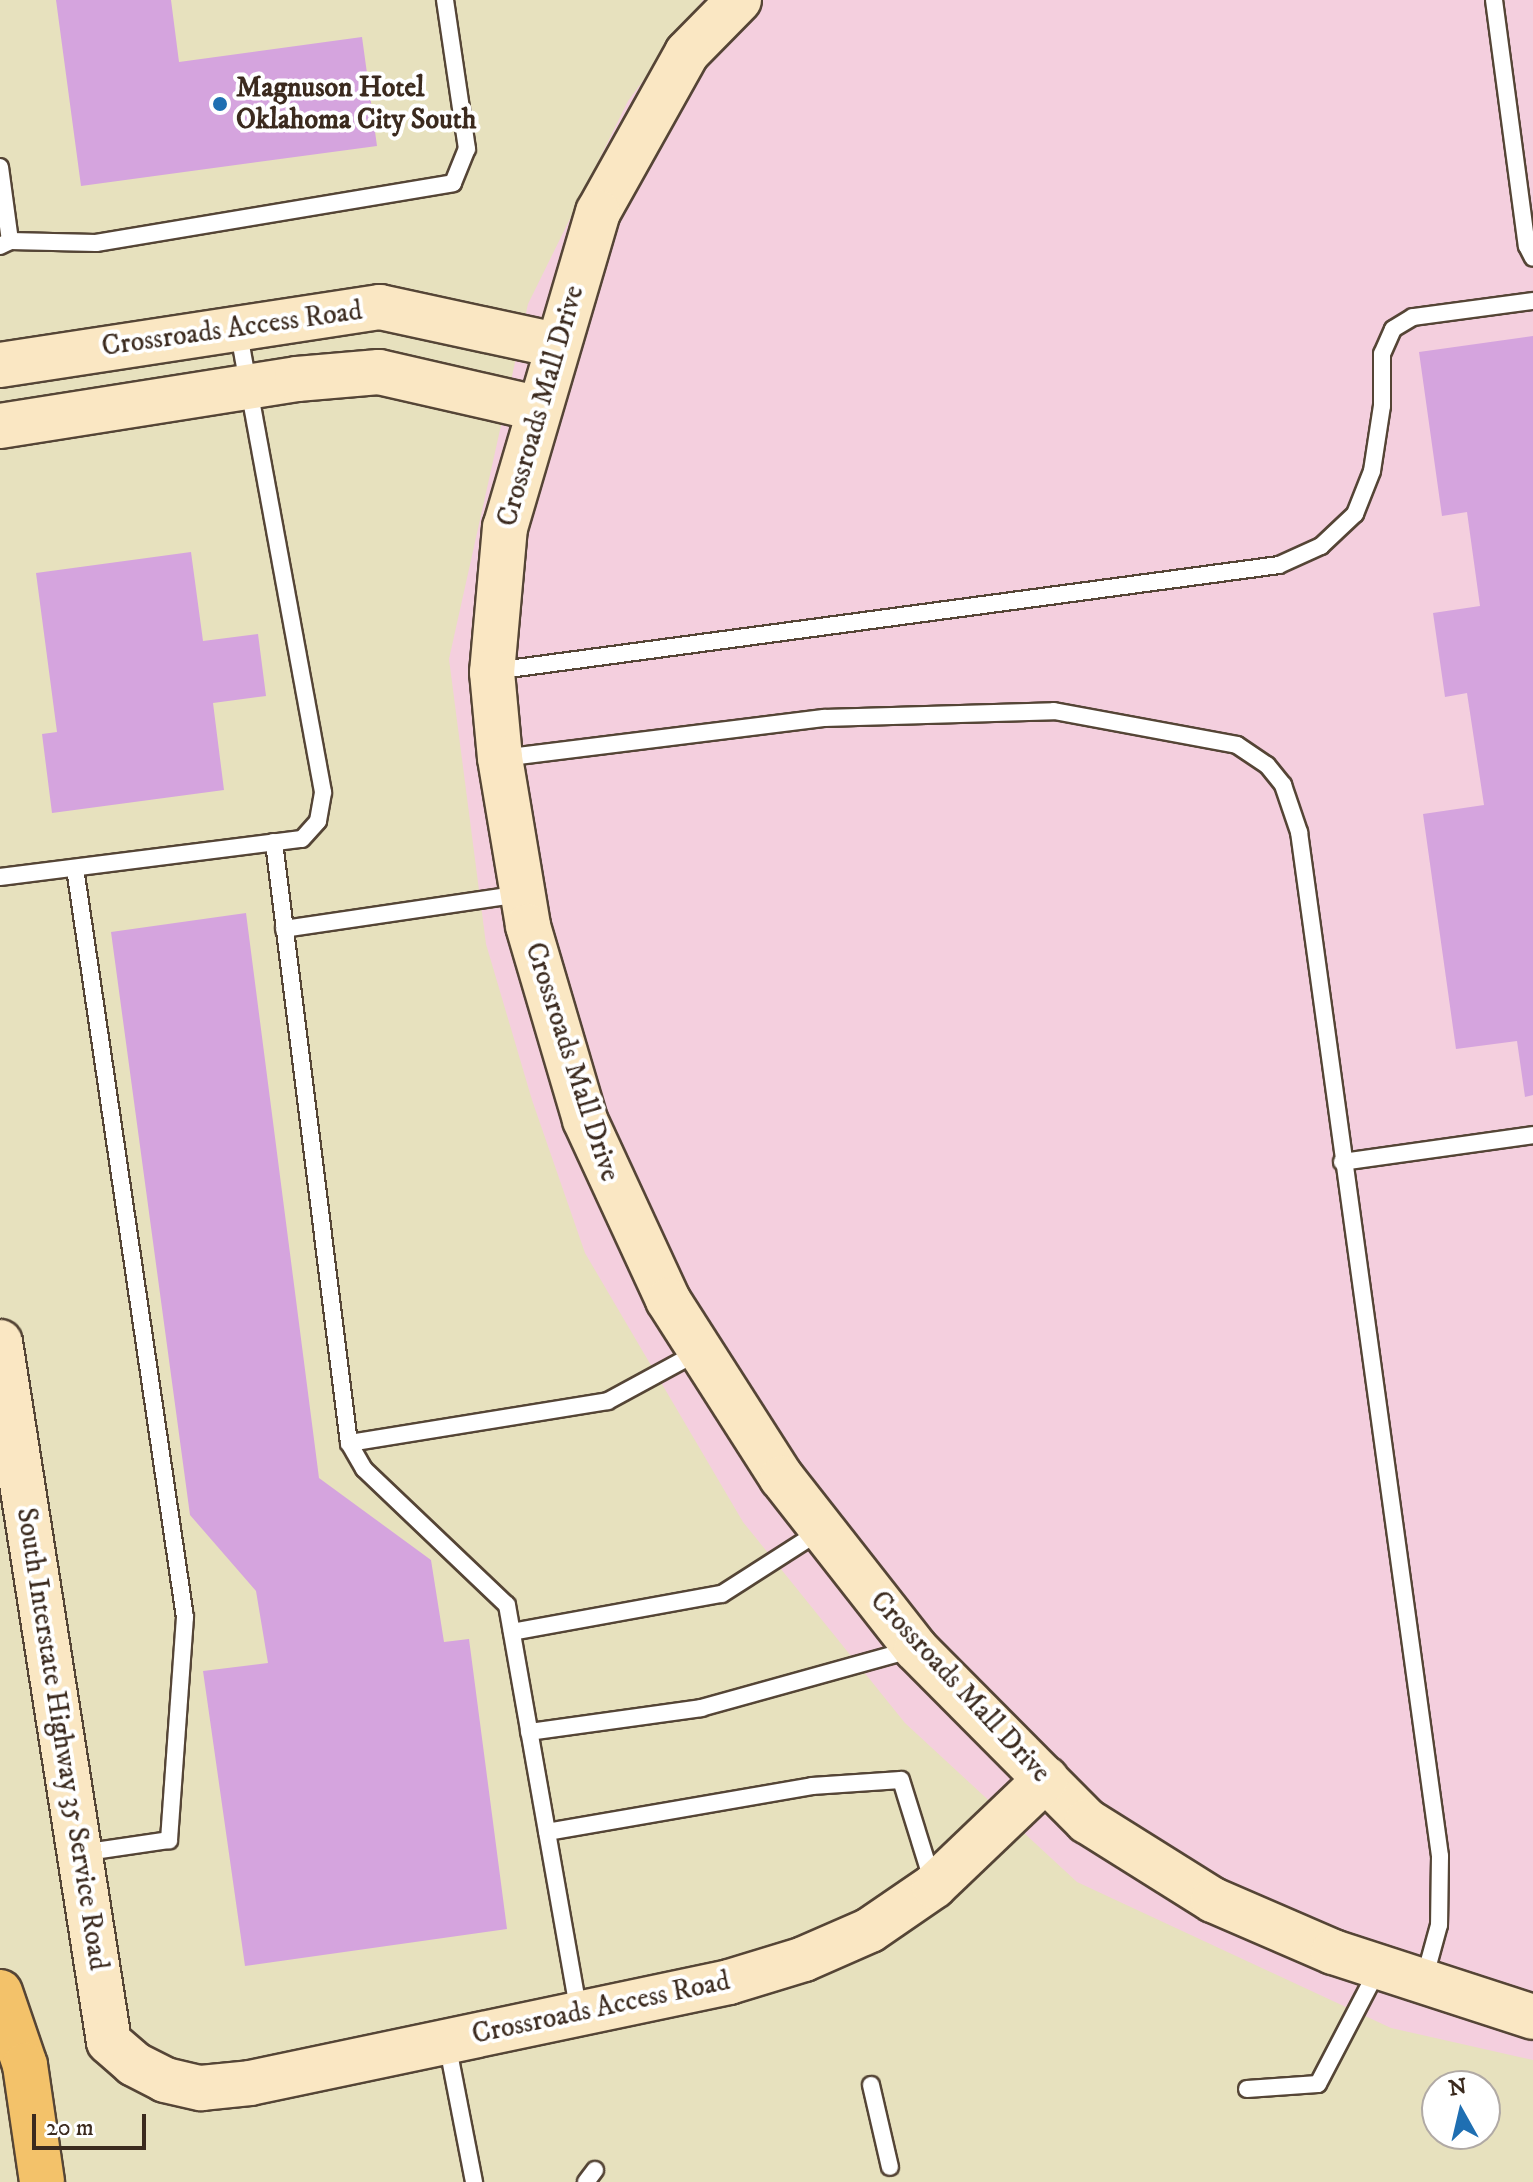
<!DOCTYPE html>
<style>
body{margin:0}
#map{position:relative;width:1533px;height:2182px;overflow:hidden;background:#e7e1be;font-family:"IM FELL DW Pica",serif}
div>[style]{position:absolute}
.built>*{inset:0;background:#f4cfde}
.building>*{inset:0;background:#d5a4de}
.roads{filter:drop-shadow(2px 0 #554536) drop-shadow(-2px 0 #554536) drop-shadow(0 2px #554536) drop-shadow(0 -2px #554536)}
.lane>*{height:16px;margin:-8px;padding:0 8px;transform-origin:8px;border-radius:8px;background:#fff}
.secondary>*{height:44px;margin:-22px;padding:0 22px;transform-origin:22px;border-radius:22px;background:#fae7c3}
.highway>*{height:44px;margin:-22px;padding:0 22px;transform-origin:22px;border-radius:22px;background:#f3c26a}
.dots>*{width:22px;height:22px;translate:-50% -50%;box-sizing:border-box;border:4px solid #fff;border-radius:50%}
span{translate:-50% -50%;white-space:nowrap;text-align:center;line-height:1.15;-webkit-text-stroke:8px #fff;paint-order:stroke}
.poi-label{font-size:28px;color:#3b2a1e;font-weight:700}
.left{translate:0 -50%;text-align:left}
.street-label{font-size:28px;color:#3b2a1e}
.north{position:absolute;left:1421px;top:2070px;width:80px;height:80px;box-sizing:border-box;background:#fff;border:2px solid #b1aaa5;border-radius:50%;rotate:352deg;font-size:22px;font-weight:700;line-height:32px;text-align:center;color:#3b2a1e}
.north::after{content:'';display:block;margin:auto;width:28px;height:36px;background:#1f6fb2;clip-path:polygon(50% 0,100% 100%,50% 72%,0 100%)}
.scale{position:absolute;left:32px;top:2114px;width:114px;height:36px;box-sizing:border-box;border:4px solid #3b2a1e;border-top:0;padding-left:10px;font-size:24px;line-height:28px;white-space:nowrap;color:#3b2a1e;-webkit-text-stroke:6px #fff;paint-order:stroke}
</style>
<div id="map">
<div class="built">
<i style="clip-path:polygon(703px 0,1533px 0,1533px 2060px,1391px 2028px,1077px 1882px,905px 1723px,743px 1522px,585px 1253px,532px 1100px,486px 944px,449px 659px,528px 304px,628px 101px)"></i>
</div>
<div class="building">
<i style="clip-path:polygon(56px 0,171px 0,179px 62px,362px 37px,377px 146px,81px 186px)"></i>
<i style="clip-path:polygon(1533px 336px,1533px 1095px,1525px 1097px,1517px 1041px,1456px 1049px,1423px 814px,1484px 805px,1467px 693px,1445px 697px,1433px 613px,1480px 606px,1467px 512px,1442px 516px,1419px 352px)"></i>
<i style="clip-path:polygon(191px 552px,203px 641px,258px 634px,266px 696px,213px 703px,224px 790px,52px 813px,42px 734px,57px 732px,36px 573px)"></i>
<i style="clip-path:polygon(246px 913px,319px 1478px,431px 1560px,444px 1642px,469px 1639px,507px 1929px,245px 1966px,203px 1671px,268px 1663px,256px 1591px,190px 1515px,111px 932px)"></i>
</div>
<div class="roads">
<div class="lane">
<i style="left:1494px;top:0;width:248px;rotate:82.4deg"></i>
<i style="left:1527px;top:246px;width:13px;rotate:63deg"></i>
<i style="left:0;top:167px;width:75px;rotate:82.3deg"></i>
<i style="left:10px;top:241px;width:11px;rotate:153deg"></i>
<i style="left:10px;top:241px;width:86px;rotate:1.3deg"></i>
<i style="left:96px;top:243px;width:362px;rotate:-9.5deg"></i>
<i style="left:453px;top:183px;width:37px;rotate:-68deg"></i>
<i style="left:467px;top:149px;width:151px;rotate:-98.4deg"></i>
<i style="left:494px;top:671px;width:792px;rotate:-7.69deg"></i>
<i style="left:1279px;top:565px;width:46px;rotate:-24.3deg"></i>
<i style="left:1321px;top:546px;width:47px;rotate:-43.3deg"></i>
<i style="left:1355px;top:514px;width:46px;rotate:-68.4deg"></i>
<i style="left:1372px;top:471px;width:66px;rotate:-81.3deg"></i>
<i style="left:1382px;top:406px;width:52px;rotate:-90deg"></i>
<i style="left:1382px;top:354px;width:27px;rotate:-66deg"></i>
<i style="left:1393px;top:329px;width:23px;rotate:-31deg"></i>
<i style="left:1413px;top:317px;width:121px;rotate:-7.6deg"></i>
<i style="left:502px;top:758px;width:324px;rotate:-7.1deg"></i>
<i style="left:824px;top:718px;width:230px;rotate:-1.7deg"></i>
<i style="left:1054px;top:711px;width:186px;rotate:10.5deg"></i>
<i style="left:1237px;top:745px;width:36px;rotate:34deg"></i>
<i style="left:1267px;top:765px;width:26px;rotate:51deg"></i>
<i style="left:1283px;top:785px;width:50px;rotate:71.2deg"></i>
<i style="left:1299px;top:832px;width:1034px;rotate:82.16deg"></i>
<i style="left:1440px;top:1856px;width:69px;rotate:90.8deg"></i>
<i style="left:1439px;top:1925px;width:57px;rotate:105.3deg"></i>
<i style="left:274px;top:842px;width:606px;rotate:82.89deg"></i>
<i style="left:349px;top:1443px;width:30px;rotate:60deg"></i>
<i style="left:364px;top:1469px;width:197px;rotate:43.6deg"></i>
<i style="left:507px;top:1605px;width:413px;rotate:80deg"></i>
<i style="left:75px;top:868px;width:757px;rotate:81.65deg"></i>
<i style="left:185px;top:1617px;width:224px;rotate:94.1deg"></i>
<i style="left:169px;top:1840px;width:89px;rotate:171.6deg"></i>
<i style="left:0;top:877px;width:304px;rotate:-7.2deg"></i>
<i style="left:302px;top:839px;width:24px;rotate:-48deg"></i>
<i style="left:318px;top:821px;width:29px;rotate:-80deg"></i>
<i style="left:323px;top:792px;width:469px;rotate:-100.4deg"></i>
<i style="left:284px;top:929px;width:239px;rotate:-8.4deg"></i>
<i style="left:1342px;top:1162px;width:193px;rotate:-8deg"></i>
<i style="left:349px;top:1443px;width:262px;rotate:-9.2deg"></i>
<i style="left:608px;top:1401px;width:105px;rotate:-28.5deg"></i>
<i style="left:512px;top:1632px;width:213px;rotate:-10.3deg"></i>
<i style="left:722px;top:1594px;width:117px;rotate:-32.7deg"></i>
<i style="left:529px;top:1732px;width:174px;rotate:-7.9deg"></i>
<i style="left:701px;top:1708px;width:221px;rotate:-15.5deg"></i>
<i style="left:547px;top:1832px;width:269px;rotate:-9.8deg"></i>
<i style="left:812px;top:1786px;width:89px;rotate:-3.9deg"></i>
<i style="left:901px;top:1780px;width:108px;rotate:72.7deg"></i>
<i style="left:447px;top:2043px;width:142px;rotate:79deg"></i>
<i style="left:871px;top:2085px;width:84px;rotate:77deg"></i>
<i style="left:1247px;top:2089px;width:71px;rotate:-4deg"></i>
<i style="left:1318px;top:2084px;width:130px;rotate:-62.4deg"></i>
<i style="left:586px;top:2182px;width:15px;rotate:-53deg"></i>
</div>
<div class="secondary">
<i style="left:739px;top:0;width:74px;rotate:134.5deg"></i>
<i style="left:687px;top:53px;width:182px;rotate:119.2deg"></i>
<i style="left:598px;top:212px;width:328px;rotate:106.4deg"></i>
<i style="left:505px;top:527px;width:146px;rotate:95.1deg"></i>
<i style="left:492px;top:672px;width:86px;rotate:84.7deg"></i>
<i style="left:500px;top:758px;width:170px;rotate:80.5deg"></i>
<i style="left:528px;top:926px;width:202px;rotate:73.6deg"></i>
<i style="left:585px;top:1120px;width:198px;rotate:65.2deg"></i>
<i style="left:668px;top:1300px;width:211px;rotate:57.4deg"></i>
<i style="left:782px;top:1478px;width:217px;rotate:51.9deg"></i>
<i style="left:916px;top:1649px;width:243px;rotate:45.2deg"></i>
<i style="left:1087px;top:1821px;width:149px;rotate:32.1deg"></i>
<i style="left:1213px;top:1900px;width:131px;rotate:23.4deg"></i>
<i style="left:1333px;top:1952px;width:210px;rotate:18deg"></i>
<i style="left:0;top:365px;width:384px;rotate:-8.7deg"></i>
<i style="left:380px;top:307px;width:180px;rotate:12.2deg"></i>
<i style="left:0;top:426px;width:301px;rotate:-9deg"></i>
<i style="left:297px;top:379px;width:82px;rotate:-4.9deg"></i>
<i style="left:379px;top:372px;width:161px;rotate:12.9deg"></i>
<i style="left:0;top:1342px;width:708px;rotate:81.15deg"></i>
<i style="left:109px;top:2042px;width:33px;rotate:41deg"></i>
<i style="left:134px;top:2064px;width:35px;rotate:27deg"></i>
<i style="left:165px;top:2080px;width:37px;rotate:13deg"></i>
<i style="left:201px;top:2088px;width:49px;rotate:-5.8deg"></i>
<i style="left:250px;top:2083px;width:490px;rotate:-11.9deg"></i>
<i style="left:729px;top:1982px;width:78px;rotate:-17deg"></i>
<i style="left:804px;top:1959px;width:72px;rotate:-23.7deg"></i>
<i style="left:870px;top:1930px;width:78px;rotate:-34.5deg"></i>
<i style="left:934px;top:1886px;width:155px;rotate:-43.7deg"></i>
</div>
<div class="highway">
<i style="left:0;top:1992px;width:77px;rotate:71.1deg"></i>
<i style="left:25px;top:2065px;width:118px;rotate:81.7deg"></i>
</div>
</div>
<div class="dots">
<i style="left:220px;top:104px;background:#1f6fb2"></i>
</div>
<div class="poi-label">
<span class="left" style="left:236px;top:104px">Magnuson Hotel<br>Oklahoma City South</span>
</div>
<div class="street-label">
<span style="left:232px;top:329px;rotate:-8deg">Crossroads Access Road</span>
<span style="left:541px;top:406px;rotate:-74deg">Crossroads Mall Drive</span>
<span style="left:572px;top:1062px;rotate:72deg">Crossroads Mall Drive</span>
<span style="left:960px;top:1687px;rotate:47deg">Crossroads Mall Drive</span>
<span style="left:62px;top:1739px;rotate:81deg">South Interstate Highway 35 Service Road</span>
<span style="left:601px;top:2008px;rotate:-12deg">Crossroads Access Road</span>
</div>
<div class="north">N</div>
<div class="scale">20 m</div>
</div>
